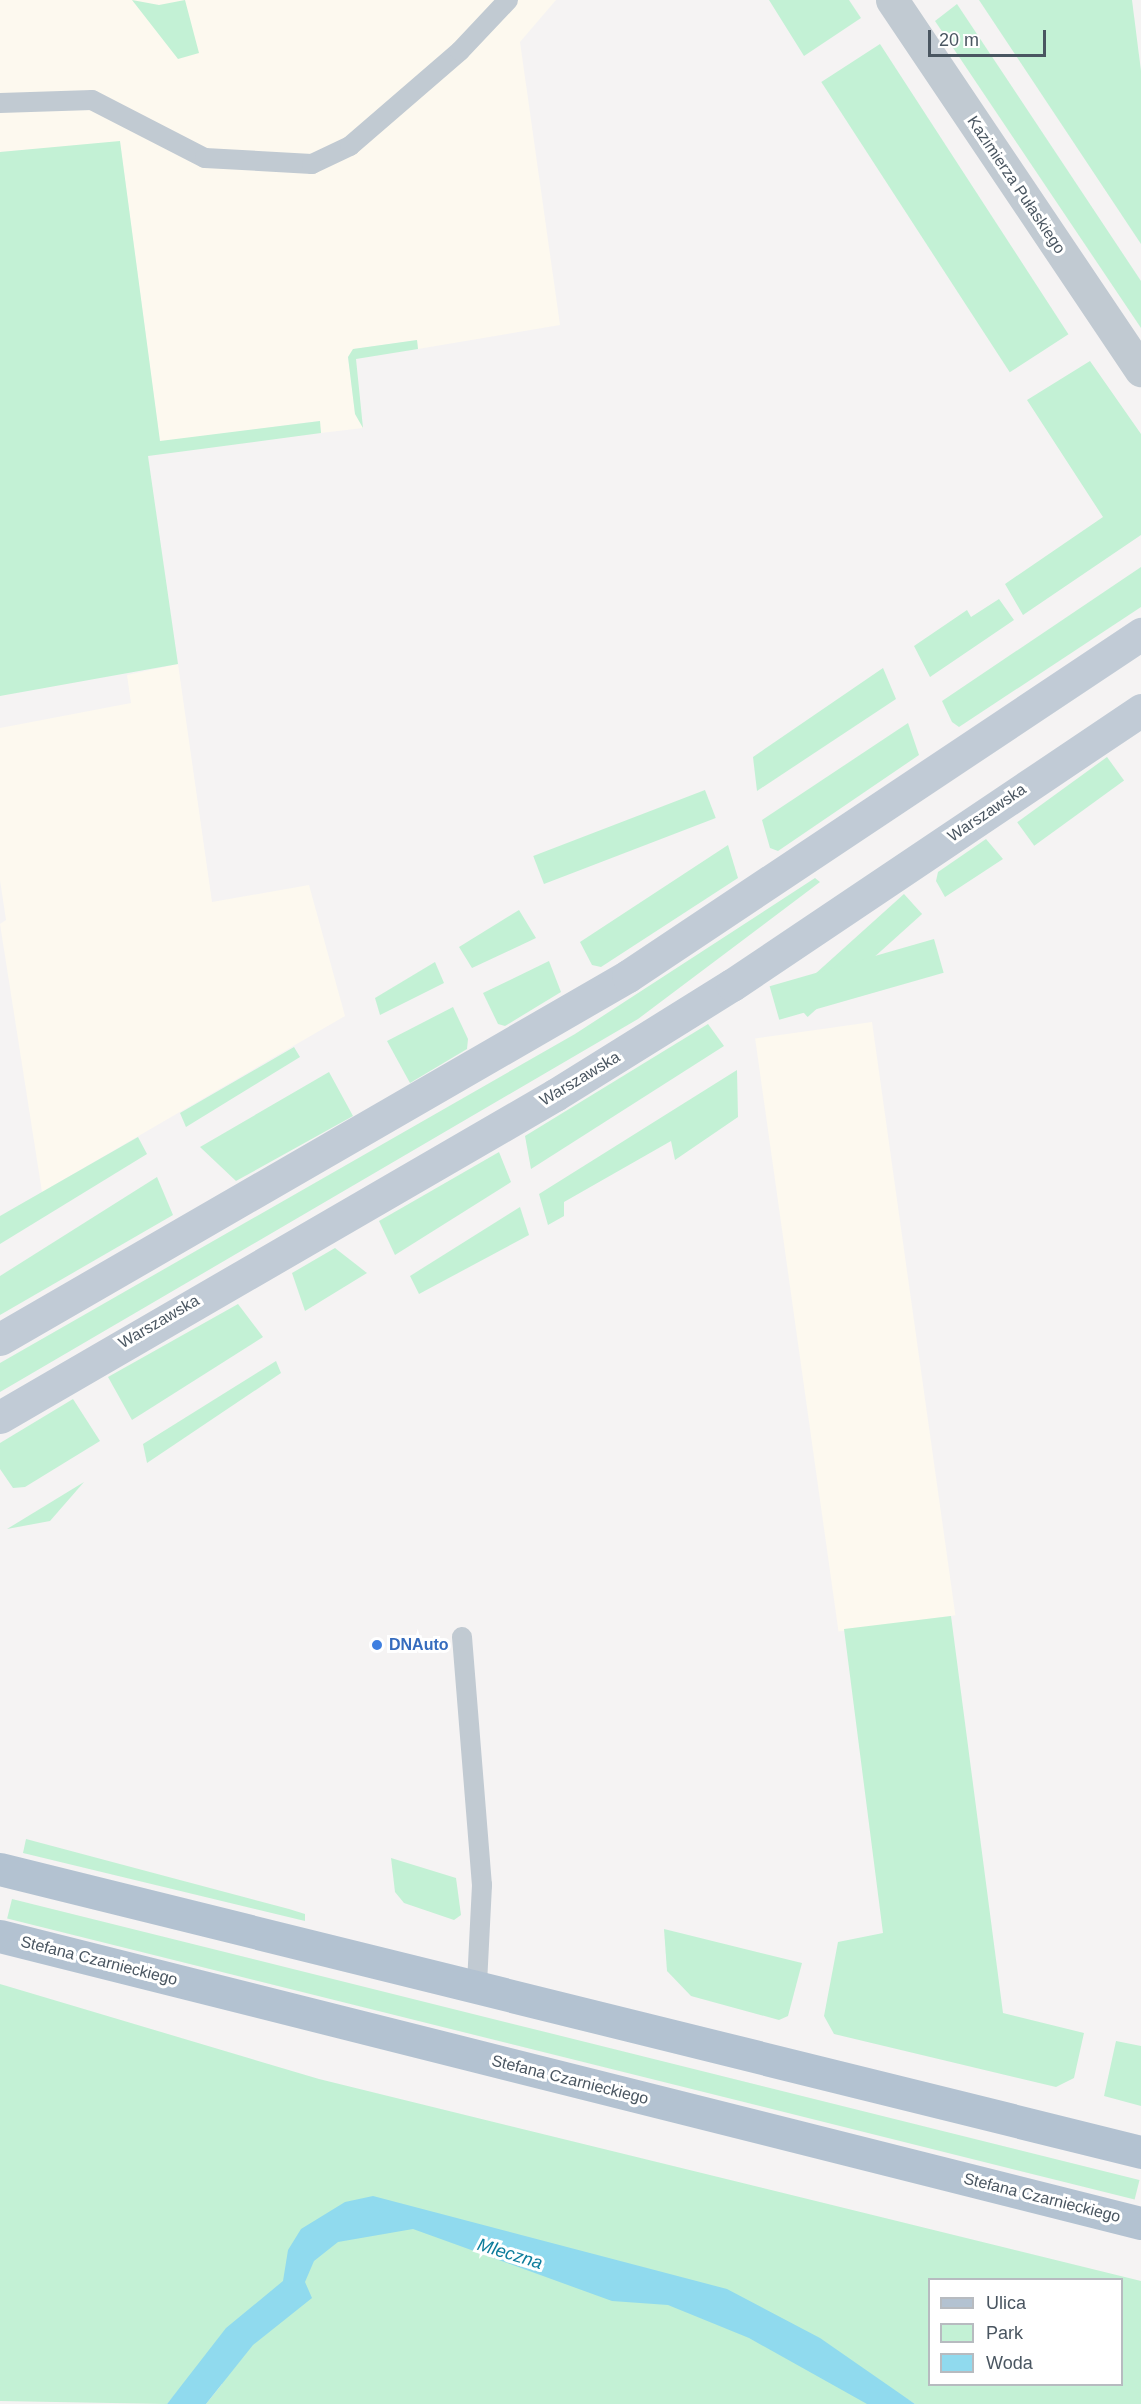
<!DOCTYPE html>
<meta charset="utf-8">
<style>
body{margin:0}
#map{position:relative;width:1141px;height:2404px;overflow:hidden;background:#f5f3f3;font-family:Helvetica,sans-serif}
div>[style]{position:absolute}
.commercial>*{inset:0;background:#fdf9ef;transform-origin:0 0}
.green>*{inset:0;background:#c3f1d5;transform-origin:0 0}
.water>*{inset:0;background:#90daee}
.service>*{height:20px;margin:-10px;padding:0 10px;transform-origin:10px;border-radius:10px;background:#c1cad2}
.minor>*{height:33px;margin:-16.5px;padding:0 16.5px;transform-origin:16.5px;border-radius:16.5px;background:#c1cad2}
.secondary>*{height:33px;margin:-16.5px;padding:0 16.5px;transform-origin:16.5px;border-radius:16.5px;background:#c1cbd6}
.primary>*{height:33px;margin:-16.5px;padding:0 16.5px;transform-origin:16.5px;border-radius:16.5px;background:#b3c2d1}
.dots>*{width:16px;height:16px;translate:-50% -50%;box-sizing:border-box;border:3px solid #fff;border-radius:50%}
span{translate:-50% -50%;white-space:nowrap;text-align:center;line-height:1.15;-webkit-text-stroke:6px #fff;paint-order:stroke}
.street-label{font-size:16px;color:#4a5661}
.shop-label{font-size:16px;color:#366cbe;font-weight:700}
.left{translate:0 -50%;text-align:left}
.water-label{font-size:18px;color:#0c7c9b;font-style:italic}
.legend{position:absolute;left:928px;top:2278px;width:195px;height:108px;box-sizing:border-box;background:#fff;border:2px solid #b7bbc0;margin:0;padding:8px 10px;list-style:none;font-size:18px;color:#4a5661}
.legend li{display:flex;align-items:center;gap:12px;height:30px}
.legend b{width:30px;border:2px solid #b7bbc0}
.scale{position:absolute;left:928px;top:30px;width:118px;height:27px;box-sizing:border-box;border:3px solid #4a5661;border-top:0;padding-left:8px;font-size:18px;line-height:21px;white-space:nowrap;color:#4a5661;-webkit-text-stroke:4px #fff;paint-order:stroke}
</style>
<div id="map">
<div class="commercial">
<i style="clip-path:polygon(0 0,556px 0,520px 42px,560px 325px,418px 349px,417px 340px,354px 349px,348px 357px,355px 413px,363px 428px,321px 433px,319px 421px,160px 442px,120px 142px,0 152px)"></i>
<i style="clip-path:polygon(178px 664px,212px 902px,309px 885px,345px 1016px,42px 1192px,0 924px,6px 920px,0 880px,0 728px,131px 703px,127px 675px)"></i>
<i style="left:872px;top:1022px;width:599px;height:118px;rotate:82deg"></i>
</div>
<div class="green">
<i style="clip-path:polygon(132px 0,159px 5px,185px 0,199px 53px,178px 59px)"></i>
<i style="clip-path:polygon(769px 0,849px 0,861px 18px,804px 56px)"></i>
<i style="clip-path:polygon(979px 0,1132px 0,1141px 71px,1141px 244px)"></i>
<i style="clip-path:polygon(957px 4px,1141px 281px,1141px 328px,935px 21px)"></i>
<i style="left:880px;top:44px;width:346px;height:70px;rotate:57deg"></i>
<i style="clip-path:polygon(120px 141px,160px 441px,320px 421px,321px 433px,148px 456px,178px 664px,0 696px,0 152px)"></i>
<i style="clip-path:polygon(417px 340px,418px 349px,356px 359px,363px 428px,355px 414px,348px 357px,353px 349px)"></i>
<i style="clip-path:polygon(1090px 361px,1141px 434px,1141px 535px,1023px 615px,1005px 584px,1103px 517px,1027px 400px)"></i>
<i style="clip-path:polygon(1141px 567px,1141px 607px,959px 727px,952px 722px,942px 701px)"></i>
<i style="clip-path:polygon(999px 599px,1014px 620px,930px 677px,914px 646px,967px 610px,971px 617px)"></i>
<i style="clip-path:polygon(883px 668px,896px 699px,757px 791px,753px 757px)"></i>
<i style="clip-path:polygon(908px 723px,919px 755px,778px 851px,770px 848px,762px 820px)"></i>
<i style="left:1107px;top:757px;width:29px;height:111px;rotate:54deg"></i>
<i style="left:705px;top:790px;width:30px;height:184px;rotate:69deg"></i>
<i style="clip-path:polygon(986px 839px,1003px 859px,945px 897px,936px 881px,938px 872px)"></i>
<i style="clip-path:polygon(728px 845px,738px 878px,601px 967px,592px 965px,580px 942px)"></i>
<i style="clip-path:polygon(815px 878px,820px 882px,638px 1019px,0 1392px,0 1363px,575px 1034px)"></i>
<i style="left:904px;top:894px;width:27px;height:154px;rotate:48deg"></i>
<i style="clip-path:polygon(519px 910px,536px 938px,472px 968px,459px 947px)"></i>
<i style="left:934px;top:939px;width:35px;height:171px;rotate:74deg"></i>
<i style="clip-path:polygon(549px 961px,561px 992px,505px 1026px,498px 1024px,483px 993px)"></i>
<i style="clip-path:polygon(435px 962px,444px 983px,380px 1015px,375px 998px)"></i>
<i style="clip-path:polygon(453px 1007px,468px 1039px,467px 1049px,410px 1083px,387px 1041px)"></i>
<i style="clip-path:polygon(708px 1024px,724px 1046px,531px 1169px,525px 1136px)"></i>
<i style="clip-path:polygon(294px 1047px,300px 1057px,186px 1127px,180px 1113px)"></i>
<i style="clip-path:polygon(737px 1070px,738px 1117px,675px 1160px,671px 1141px,564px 1202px,564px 1216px,548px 1225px,539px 1194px)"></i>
<i style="clip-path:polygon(329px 1072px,353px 1116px,236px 1181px,200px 1147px)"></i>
<i style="clip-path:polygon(138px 1137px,147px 1154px,0 1244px,0 1216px)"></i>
<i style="clip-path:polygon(499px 1152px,511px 1182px,395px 1255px,379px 1221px)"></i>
<i style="clip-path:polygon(157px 1177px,173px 1215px,0 1315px,0 1276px)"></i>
<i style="clip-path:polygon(520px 1207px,529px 1235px,419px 1294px,410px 1276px)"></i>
<i style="clip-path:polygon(335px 1248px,367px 1273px,305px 1311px,292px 1273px)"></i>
<i style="clip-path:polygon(238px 1304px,263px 1337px,132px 1420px,108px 1377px)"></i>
<i style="clip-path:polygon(276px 1361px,281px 1373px,147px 1463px,143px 1444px)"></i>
<i style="clip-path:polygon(73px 1399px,100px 1441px,25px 1487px,13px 1488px,0 1469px,0 1443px)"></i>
<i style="clip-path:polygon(84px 1482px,50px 1521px,7px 1529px)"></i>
<i style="clip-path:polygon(951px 1616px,1003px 2013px,1084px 2033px,1074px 2078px,1056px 2087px,834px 2034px,824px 2016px,838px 1942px,883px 1933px,844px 1629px)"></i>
<i style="clip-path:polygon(26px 1839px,289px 1909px,305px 1914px,305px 1921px,23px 1853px)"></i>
<i style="clip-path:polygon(391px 1858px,456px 1878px,461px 1915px,454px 1920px,404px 1903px,395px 1892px)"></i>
<i style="left:12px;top:1899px;width:1162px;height:20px;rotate:14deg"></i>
<i style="clip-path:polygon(664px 1929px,802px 1963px,788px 2016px,779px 2020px,691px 1996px,667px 1971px)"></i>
<i style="clip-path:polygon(evenodd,0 1984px,319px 2079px,1141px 2281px,1141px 2404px,915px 2404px,904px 2397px,905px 2404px,206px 2404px,222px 2384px,208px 2355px,167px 2404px,0 2401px,0 1984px,930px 2280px,1122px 2280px,1122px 2384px,930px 2384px,930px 2280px)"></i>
<i style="clip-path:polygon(1116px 2041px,1141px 2046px,1141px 2106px,1104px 2096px)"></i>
</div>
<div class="water">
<i style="clip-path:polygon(373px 2196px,727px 2289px,820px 2338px,915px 2404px,867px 2404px,749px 2338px,668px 2305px,612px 2301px,413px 2229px,338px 2242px,314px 2261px,305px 2282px,312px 2298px,253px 2345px,206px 2404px,167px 2404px,226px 2328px,283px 2281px,288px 2250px,301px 2229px,345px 2202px)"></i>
</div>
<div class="service">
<i style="left:0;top:103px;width:92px;rotate:-1.9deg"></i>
<i style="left:92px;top:100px;width:127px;rotate:27.2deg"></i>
<i style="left:205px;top:158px;width:107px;rotate:3.2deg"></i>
<i style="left:312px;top:164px;width:42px;rotate:-25.3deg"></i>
<i style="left:350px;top:146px;width:145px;rotate:-40.8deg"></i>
<i style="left:460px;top:51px;width:70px;rotate:-46.7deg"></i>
<i style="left:462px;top:1637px;width:249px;rotate:85.4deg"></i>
<i style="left:482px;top:1885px;width:99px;rotate:92.9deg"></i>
</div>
<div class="minor">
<i style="left:892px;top:0;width:446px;rotate:56.1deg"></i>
</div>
<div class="secondary">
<i style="left:0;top:1339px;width:725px;rotate:-30.03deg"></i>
<i style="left:628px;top:976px;width:617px;rotate:-33.69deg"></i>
<i style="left:0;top:1417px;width:642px;rotate:-30.12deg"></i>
<i style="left:555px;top:1095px;width:208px;rotate:-31.9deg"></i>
<i style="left:732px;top:985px;width:493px;rotate:-33.9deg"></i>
</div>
<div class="primary">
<i style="left:0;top:1869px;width:1176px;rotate:13.93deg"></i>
<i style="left:0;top:1936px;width:1177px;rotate:14.12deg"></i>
</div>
<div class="dots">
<i style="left:377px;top:1645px;background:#3f7fe0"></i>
</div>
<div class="street-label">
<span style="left:1016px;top:185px;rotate:56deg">Kazimierza Pułaskiego</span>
<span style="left:987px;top:813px;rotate:-34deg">Warszawska</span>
<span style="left:580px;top:1079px;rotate:-31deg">Warszawska</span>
<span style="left:159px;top:1322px;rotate:-30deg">Warszawska</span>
<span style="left:99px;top:1961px;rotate:14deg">Stefana Czarnieckiego</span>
<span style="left:570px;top:2080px;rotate:14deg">Stefana Czarnieckiego</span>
<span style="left:1042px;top:2198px;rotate:14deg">Stefana Czarnieckiego</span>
</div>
<div class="shop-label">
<span class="left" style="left:389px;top:1645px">DNAuto</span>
</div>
<div class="water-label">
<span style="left:510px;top:2254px;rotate:17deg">Mleczna</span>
</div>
<ul class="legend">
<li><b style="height:8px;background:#b3c2d1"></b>Ulica</li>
<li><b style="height:16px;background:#c3f1d5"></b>Park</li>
<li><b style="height:16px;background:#90daee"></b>Woda</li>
</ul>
<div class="scale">20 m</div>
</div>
